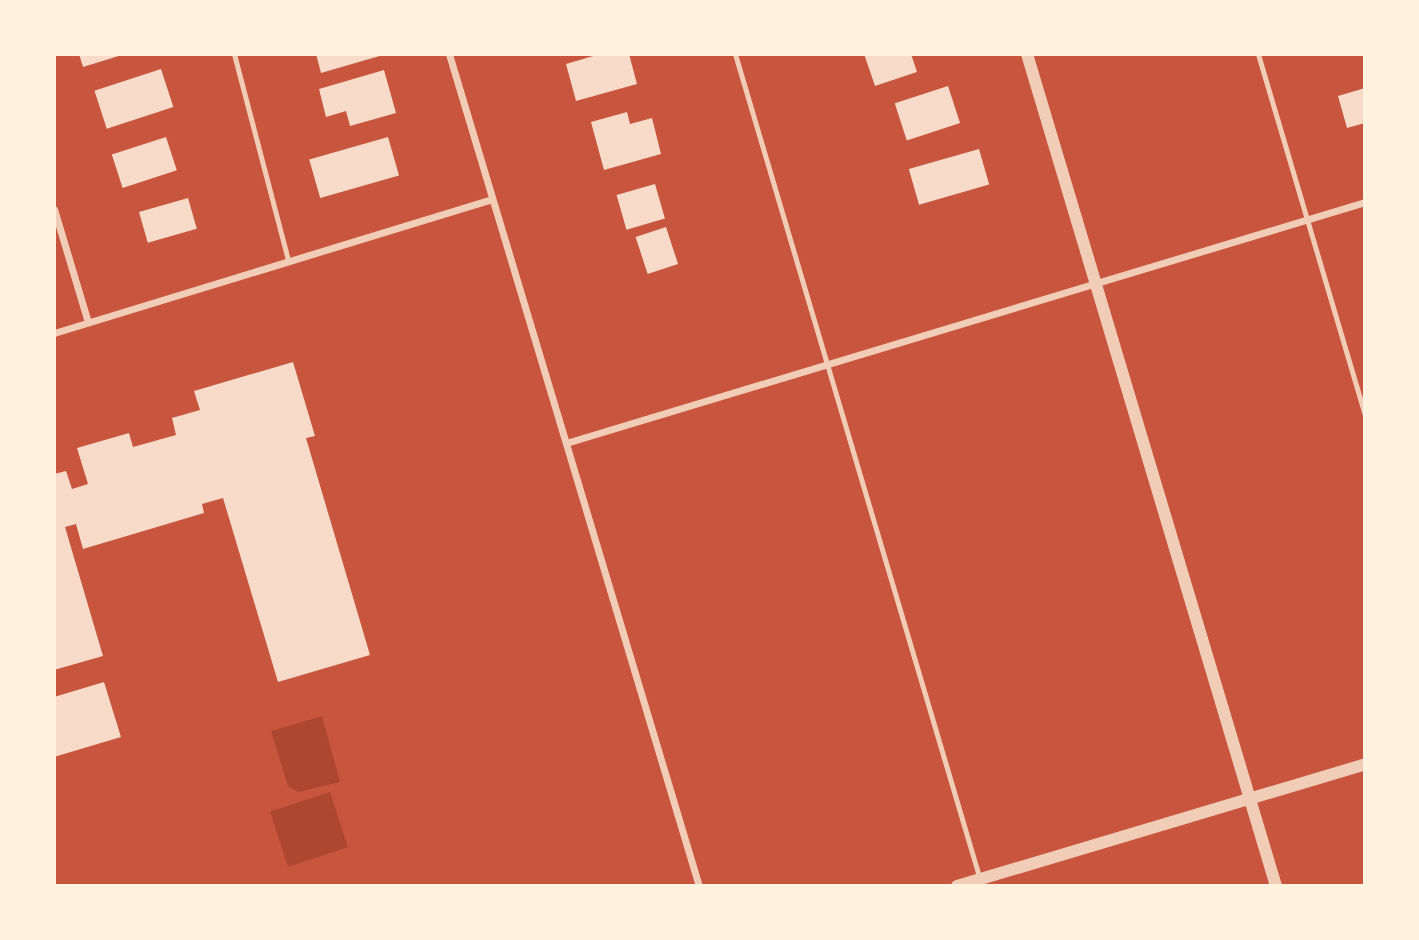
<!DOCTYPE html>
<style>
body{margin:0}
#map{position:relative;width:1419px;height:940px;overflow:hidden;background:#c8553d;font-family:Poppins,sans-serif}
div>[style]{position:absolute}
.green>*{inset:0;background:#ae4732;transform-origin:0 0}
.building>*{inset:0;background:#f7dbc8;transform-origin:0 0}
.service>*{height:5px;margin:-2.5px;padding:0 2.5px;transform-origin:2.5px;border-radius:2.5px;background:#f1ccb7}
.minor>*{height:7px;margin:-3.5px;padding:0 3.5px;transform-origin:3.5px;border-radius:3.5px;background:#f1ccb7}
.tertiary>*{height:12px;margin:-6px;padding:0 6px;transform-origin:6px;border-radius:6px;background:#f1ccb7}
span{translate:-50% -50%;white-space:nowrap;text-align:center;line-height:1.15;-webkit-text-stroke:7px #fff3e0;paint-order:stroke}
.frame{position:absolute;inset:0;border:56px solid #fff3e0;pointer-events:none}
</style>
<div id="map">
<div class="green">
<i style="clip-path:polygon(322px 716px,340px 782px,298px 792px,288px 786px,271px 731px)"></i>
<i style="left:330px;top:792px;width:58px;height:63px;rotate:72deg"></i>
</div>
<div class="building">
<i style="clip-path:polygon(79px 54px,121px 54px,122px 55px,83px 67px)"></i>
<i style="clip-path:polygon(316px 54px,382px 54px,383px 55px,321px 73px)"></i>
<i style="clip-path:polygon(600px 54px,629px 54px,637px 84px,576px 101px,566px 64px)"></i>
<i style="clip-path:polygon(864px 54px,911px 54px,917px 72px,875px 86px)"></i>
<i style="left:161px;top:69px;width:40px;height:70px;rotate:72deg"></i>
<i style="clip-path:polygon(384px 70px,396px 113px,350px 126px,346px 111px,326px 117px,319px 89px)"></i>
<i style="left:948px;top:86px;width:39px;height:56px;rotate:72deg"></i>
<i style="clip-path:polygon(1365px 88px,1365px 123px,1347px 128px,1338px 96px)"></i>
<i style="clip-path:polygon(627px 112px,630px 124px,652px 118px,661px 154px,604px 170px,591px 122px)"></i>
<i style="left:166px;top:137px;width:35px;height:57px;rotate:72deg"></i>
<i style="left:388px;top:137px;width:40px;height:82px;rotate:74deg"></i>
<i style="left:979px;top:149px;width:37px;height:73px;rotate:74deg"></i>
<i style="left:655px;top:184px;width:36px;height:40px;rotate:74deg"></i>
<i style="left:188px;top:198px;width:32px;height:51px;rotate:74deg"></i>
<i style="left:666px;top:227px;width:39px;height:32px;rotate:72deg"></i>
<i style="clip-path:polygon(293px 362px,315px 436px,306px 438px,370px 655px,278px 682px,223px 498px,202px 504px,204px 513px,83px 549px,76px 524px,65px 527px,103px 656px,54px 670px,54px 474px,66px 471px,72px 489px,88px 484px,77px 448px,129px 433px,133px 447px,176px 435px,172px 418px,200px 410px,194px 391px)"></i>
<i style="clip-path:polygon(104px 682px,121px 737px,54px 757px,54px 697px)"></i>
</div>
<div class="service">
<i style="left:234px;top:54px;width:213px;rotate:75.3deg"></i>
<i style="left:735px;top:54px;width:868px;rotate:73.47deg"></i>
<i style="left:1258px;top:54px;width:377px;rotate:73.5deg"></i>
</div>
<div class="minor">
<i style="left:449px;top:54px;width:869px;rotate:73.28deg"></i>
<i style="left:54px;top:209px;width:118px;rotate:73.3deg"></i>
<i style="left:54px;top:333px;width:457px;rotate:-17deg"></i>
<i style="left:566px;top:443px;width:835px;rotate:-16.78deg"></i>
</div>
<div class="tertiary">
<i style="left:1027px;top:54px;width:868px;rotate:73.34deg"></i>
<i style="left:957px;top:886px;width:426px;rotate:-16.6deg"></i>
</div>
<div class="frame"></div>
</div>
